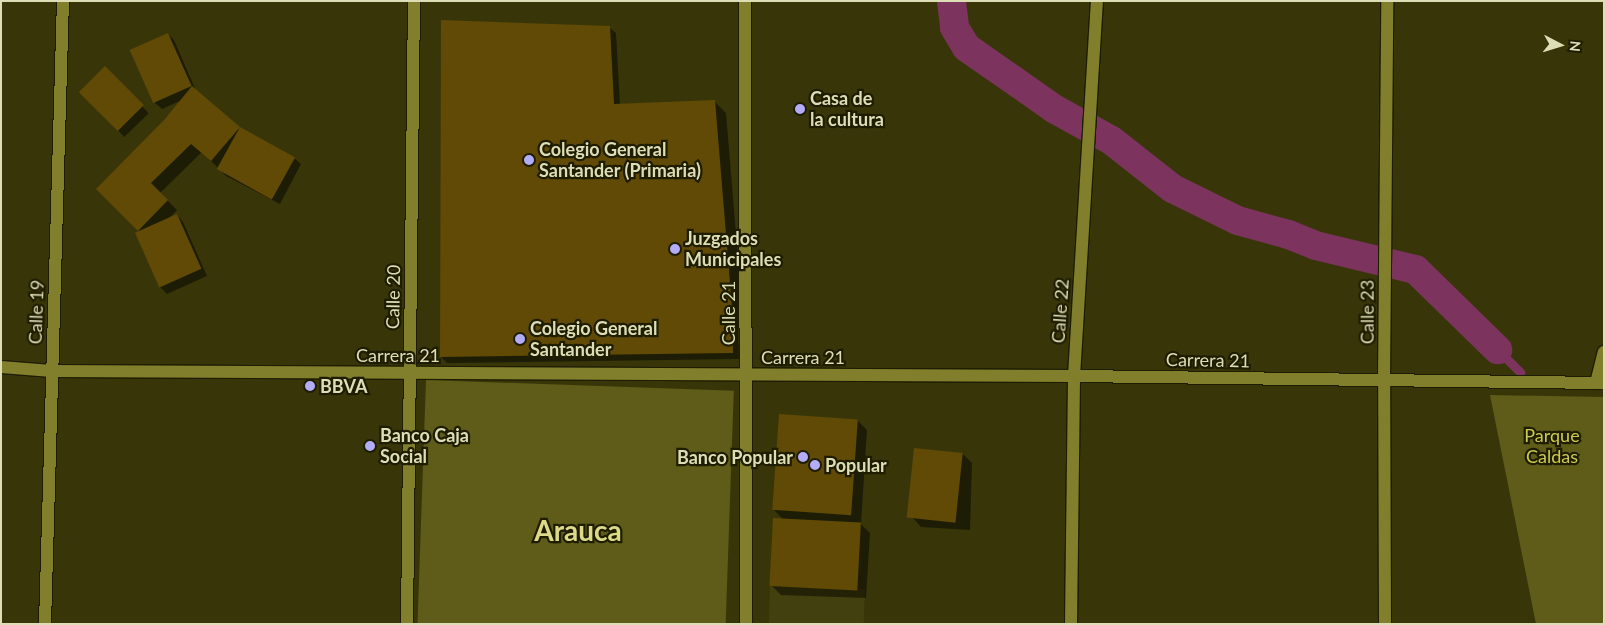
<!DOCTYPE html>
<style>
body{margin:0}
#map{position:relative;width:1605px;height:625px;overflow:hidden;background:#383609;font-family:Lato,sans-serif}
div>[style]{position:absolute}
.built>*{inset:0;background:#42400e;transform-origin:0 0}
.green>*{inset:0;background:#5e5c18;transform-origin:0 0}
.shadow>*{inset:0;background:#0007;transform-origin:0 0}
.stream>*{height:9px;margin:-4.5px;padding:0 4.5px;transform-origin:4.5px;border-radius:4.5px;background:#7c335d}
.canal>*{height:29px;margin:-14.5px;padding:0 14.5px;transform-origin:14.5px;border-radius:14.5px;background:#7c335d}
.building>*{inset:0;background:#614a05;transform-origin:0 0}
.roads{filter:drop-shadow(1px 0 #1e1d04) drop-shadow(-1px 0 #1e1d04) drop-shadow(0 1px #1e1d04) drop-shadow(0 -1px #1e1d04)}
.minor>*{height:12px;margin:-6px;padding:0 6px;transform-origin:6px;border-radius:6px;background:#827f2c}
.dots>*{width:14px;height:14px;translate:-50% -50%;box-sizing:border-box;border:2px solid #1f1d00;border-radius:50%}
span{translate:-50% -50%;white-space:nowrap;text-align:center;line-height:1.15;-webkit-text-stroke:4.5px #1f1d00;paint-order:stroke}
.poi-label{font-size:18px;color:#dedeb6;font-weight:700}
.left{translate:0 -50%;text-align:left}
.right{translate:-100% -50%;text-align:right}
.street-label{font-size:18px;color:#dedeb6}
.park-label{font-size:18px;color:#ceca4f}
.town-label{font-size:28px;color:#dcda88;font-weight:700}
.frame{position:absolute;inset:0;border:2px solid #dedeb6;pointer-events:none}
.north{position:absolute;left:1535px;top:20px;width:50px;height:50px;-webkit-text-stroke:4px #1f1d00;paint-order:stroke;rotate:95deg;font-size:14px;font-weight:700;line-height:20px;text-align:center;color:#dedeb6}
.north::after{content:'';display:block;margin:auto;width:18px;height:22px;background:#dedeb6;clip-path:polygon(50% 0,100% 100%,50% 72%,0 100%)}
</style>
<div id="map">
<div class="built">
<i style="left:770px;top:586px;width:95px;height:38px;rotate:2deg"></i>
</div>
<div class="green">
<i style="left:426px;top:380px;width:308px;height:244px;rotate:2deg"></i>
<i style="clip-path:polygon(1490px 395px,1604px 397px,1604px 624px,1536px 624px)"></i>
</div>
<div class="shadow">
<i style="clip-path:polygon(609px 27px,616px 33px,620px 105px,714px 101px,726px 113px,743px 318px,738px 318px,739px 359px,447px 363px,441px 357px)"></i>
<i style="clip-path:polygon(168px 34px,174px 40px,197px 93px,239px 129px,294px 158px,301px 164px,280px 204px,226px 176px,202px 152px,160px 193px,177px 210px,168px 219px,177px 215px,183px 222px,207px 276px,167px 294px,160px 287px,136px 233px,140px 232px,97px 189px,165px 121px,182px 100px,162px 109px,155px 103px)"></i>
<i style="left:105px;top:68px;width:63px;height:34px;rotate:46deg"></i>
<i style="clip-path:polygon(857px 420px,867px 430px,861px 524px,870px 533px,866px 598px,781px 595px,772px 586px,784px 520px,774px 510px)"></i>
<i style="clip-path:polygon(963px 454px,972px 463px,970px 530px,921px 527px,912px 517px)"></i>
</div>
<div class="stream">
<i style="left:1497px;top:349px;width:33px;rotate:45deg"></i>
</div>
<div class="canal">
<i style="left:951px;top:1px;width:26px;rotate:83deg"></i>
<i style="left:954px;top:27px;width:23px;rotate:59deg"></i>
<i style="left:966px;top:47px;width:108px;rotate:34.9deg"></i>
<i style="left:1055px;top:109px;width:64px;rotate:29deg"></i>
<i style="left:1111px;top:140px;width:78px;rotate:38.2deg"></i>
<i style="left:1172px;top:188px;width:72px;rotate:26.2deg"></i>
<i style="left:1237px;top:220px;width:53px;rotate:15.4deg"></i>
<i style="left:1288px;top:234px;width:29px;rotate:22deg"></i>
<i style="left:1315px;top:245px;width:103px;rotate:13.5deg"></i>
<i style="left:1415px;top:269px;width:115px;rotate:44.3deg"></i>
</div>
<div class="building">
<i style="clip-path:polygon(441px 20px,610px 26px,614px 104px,715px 100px,732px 307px,733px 353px,440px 357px)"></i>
<i style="left:168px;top:33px;width:58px;height:42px;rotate:66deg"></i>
<i style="left:105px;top:66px;width:55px;height:37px;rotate:45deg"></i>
<i style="clip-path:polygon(192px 86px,240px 127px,211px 161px,191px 144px,151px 183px,168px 200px,138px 231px,96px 189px,164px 120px)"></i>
<i style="left:240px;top:127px;width:63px;height:48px;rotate:29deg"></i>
<i style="left:177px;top:214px;width:60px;height:46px;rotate:66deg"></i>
<i style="left:779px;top:414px;width:79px;height:96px;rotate:4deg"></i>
<i style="left:914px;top:448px;width:49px;height:70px;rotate:6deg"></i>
<i style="left:773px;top:518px;width:88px;height:68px;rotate:3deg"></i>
</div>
<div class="roads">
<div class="minor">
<i style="left:745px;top:1px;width:623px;rotate:89.91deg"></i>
<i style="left:1px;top:367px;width:51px;rotate:4.5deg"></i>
<i style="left:52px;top:371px;width:1022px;rotate:0.28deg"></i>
<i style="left:1074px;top:376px;width:530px;rotate:0.76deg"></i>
<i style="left:1596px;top:383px;width:32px;rotate:-76deg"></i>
<i style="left:45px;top:624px;width:623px;rotate:-88.35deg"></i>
<i style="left:407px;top:624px;width:623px;rotate:-89.36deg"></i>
<i style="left:1071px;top:624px;width:248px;rotate:-89.3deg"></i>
<i style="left:1074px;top:376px;width:376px;rotate:-86.5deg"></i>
<i style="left:1385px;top:624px;width:243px;rotate:-90.2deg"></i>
<i style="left:1384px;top:381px;width:380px;rotate:-89.5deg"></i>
</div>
</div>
<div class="dots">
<i style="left:800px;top:109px;background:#b3adf9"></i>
<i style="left:529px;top:160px;background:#b3adf9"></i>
<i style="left:675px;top:249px;background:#b3adf9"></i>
<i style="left:520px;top:339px;background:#b3adf9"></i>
<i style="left:310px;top:386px;background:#b3adf9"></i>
<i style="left:370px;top:446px;background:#b3adf9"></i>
<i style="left:803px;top:457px;background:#b3adf9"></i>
<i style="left:815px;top:465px;background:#b3adf9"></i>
</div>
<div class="poi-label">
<span class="left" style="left:810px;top:109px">Casa de<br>la cultura</span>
<span class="left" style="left:539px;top:160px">Colegio General<br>Santander (Primaria)</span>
<span class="left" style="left:685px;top:249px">Juzgados<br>Municipales</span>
<span class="left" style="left:530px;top:339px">Colegio General<br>Santander</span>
<span class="left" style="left:320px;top:386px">BBVA</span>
<span class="left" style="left:380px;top:446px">Banco Caja<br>Social</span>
<span class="right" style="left:793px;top:457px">Banco Popular</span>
<span class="left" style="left:825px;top:465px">Popular</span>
</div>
<div class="street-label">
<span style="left:393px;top:297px;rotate:-89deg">Calle 20</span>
<span style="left:1060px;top:311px;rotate:-86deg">Calle 22</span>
<span style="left:36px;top:312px;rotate:-88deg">Calle 19</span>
<span style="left:1367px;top:312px;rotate:-90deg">Calle 23</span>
<span style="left:728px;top:313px;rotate:-90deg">Calle 21</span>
<span style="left:398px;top:355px">Carrera 21</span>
<span style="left:803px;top:357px">Carrera 21</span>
<span style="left:1208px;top:360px;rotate:1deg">Carrera 21</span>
</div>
<div class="park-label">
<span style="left:1552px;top:446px">Parque<br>Caldas</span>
</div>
<div class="town-label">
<span style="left:578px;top:530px">Arauca</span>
</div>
<div class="frame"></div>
<div class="north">N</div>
</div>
